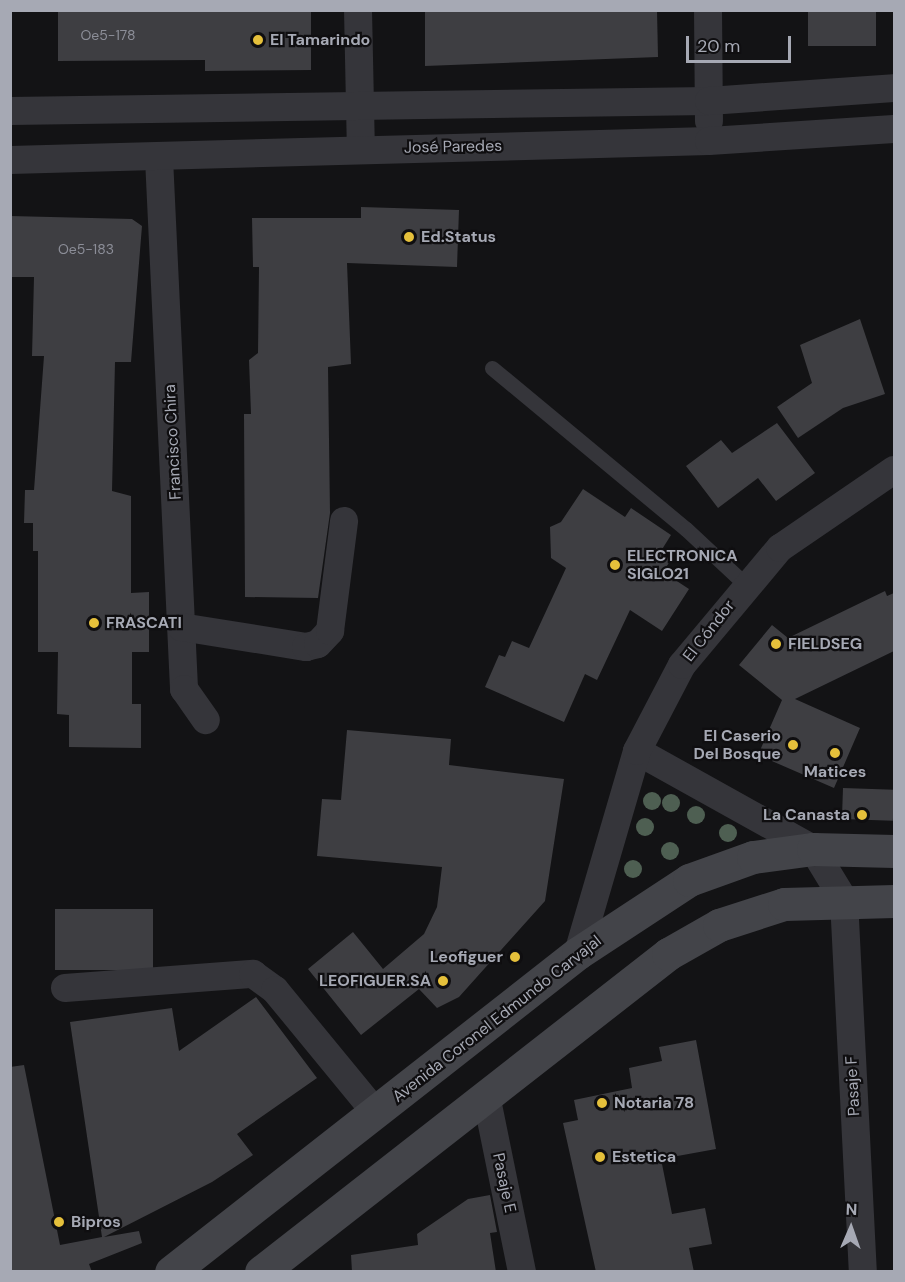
<!DOCTYPE html>
<meta charset="utf-8">
<style>
body{margin:0}
#map{position:relative;width:905px;height:1282px;overflow:hidden;background:#131315;font-family:"DM Sans",sans-serif}
div>[style]{position:absolute}
.building>*{inset:0;background:#3e3e42;transform-origin:0 0}
.service>*{height:15px;margin:-7.5px;padding:0 7.5px;transform-origin:7.5px;border-radius:7.5px;background:#35353a}
.minor>*{height:28px;margin:-14px;padding:0 14px;transform-origin:14px;border-radius:14px;background:#35353a}
.secondary>*{height:33px;margin:-16.5px;padding:0 16.5px;transform-origin:16.5px;border-radius:16.5px;background:#434449}
.trees>*{width:18px;height:18px;margin:-9px;border-radius:50%;background:#4e5f52}
.dots>*{width:16px;height:16px;translate:-50% -50%;box-sizing:border-box;border:3px solid #0f0e10;border-radius:50%}
span{translate:-50% -50%;white-space:nowrap;text-align:center;line-height:1.15;-webkit-text-stroke:4.5px #0f0e10;paint-order:stroke}
.number-label{font-size:14px;color:#8c8e98}
.number-label span{-webkit-text-stroke-width:0}
.poi-label{font-size:16px;color:#a6a9b4;font-weight:700}
.left{translate:0 -50%;text-align:left}
.right{translate:-100% -50%;text-align:right}
.street-label{font-size:16px;color:#a6a9b4}
.frame{position:absolute;inset:0;border:12px solid #a6a9b4;pointer-events:none}
.north{position:absolute;left:821px;top:1198px;width:60px;height:60px;-webkit-text-stroke:4px #0f0e10;paint-order:stroke;rotate:2deg;font-size:16px;font-weight:700;line-height:24px;text-align:center;color:#a6a9b4}
.north::after{content:'';display:block;margin:auto;width:21px;height:27px;background:#a6a9b4;clip-path:polygon(50% 0,100% 100%,50% 72%,0 100%)}
.scale{position:absolute;left:686px;top:36px;width:105px;height:27px;box-sizing:border-box;border:3px solid #a6a9b4;border-top:0;padding-left:8px;font-size:18px;line-height:21px;white-space:nowrap;color:#a6a9b4;-webkit-text-stroke:4px #0f0e10;paint-order:stroke}
</style>
<div id="map">
<div class="building">
<i style="clip-path:polygon(58px 10px,311px 10px,311px 70px,205px 71px,205px 60px,58px 61px)"></i>
<i style="clip-path:polygon(425px 10px,657px 10px,658px 57px,425px 66px)"></i>
<i style="left:808px;top:10px;width:68px;height:36px"></i>
<i style="clip-path:polygon(361px 207px,459px 210px,457px 267px,347px 263px,351px 364px,328px 367px,330px 513px,318px 598px,245px 597px,244px 414px,251px 414px,249px 360px,258px 353px,259px 267px,253px 267px,252px 218px,361px 218px)"></i>
<i style="clip-path:polygon(10px 216px,132px 219px,142px 226px,131px 362px,115px 362px,112px 491px,131px 496px,131px 593px,149px 592px,149px 652px,132px 652px,132px 704px,141px 704px,141px 748px,69px 747px,69px 715px,57px 714px,58px 652px,38px 652px,38px 551px,33px 551px,33px 523px,24px 523px,25px 490px,34px 490px,44px 356px,32px 356px,34px 277px,10px 277px)"></i>
<i style="clip-path:polygon(860px 319px,885px 394px,843px 408px,798px 438px,777px 407px,812px 383px,800px 345px)"></i>
<i style="clip-path:polygon(777px 423px,815px 473px,776px 501px,758px 478px,718px 508px,686px 466px,721px 440px,732px 453px)"></i>
<i style="clip-path:polygon(583px 489px,625px 517px,631px 508px,671px 535px,661px 551px,672px 558px,663px 572px,689px 589px,662px 631px,630px 610px,597px 680px,585px 674px,564px 722px,485px 687px,499px 655px,505px 657px,512px 641px,529px 648px,566px 568px,551px 558px,550px 527px,561px 522px)"></i>
<i style="clip-path:polygon(885px 591px,887px 596px,894px 593px,894px 651px,795px 699px,860px 728px,834px 788px,758px 755px,782px 700px,739px 665px,772px 625px,788px 638px)"></i>
<i style="clip-path:polygon(347px 730px,451px 739px,449px 765px,564px 779px,545px 901px,459px 997px,437px 1008px,419px 989px,361px 1035px,308px 969px,353px 932px,383px 969px,424px 934px,437px 907px,442px 867px,317px 856px,322px 799px,341px 800px)"></i>
<i style="left:843px;top:788px;width:51px;height:31px;rotate:2deg"></i>
<i style="left:55px;top:909px;width:98px;height:61px"></i>
<i style="clip-path:polygon(256px 997px,317px 1078px,237px 1134px,253px 1155px,212px 1182px,104px 1237px,139px 1231px,142px 1243px,89px 1264px,92px 1272px,10px 1272px,10px 1067px,24px 1065px,60px 1245px,102px 1237px,70px 1022px,172px 1008px,179px 1051px)"></i>
<i style="clip-path:polygon(696px 1040px,716px 1149px,661px 1159px,672px 1214px,705px 1208px,712px 1244px,689px 1248px,694px 1272px,596px 1272px,563px 1123px,578px 1120px,574px 1100px,632px 1088px,629px 1068px,662px 1061px,659px 1047px)"></i>
<i style="clip-path:polygon(490px 1195px,497px 1232px,490px 1233px,496px 1272px,352px 1272px,351px 1255px,418px 1245px,417px 1234px,468px 1199px)"></i>
</div>
<div class="service">
<i style="left:492px;top:368px;width:252px;rotate:39.7deg"></i>
<i style="left:686px;top:529px;width:82px;rotate:43deg"></i>
</div>
<div class="minor">
<i style="left:358px;top:10px;width:139px;rotate:88.8deg"></i>
<i style="left:708px;top:10px;width:111px;rotate:89.5deg"></i>
<i style="left:10px;top:111px;width:699px;rotate:-0.82deg"></i>
<i style="left:709px;top:101px;width:185px;rotate:-4deg"></i>
<i style="left:159px;top:158px;width:532px;rotate:87.3deg"></i>
<i style="left:184px;top:689px;width:38px;rotate:55deg"></i>
<i style="left:10px;top:160px;width:699px;rotate:-1.56deg"></i>
<i style="left:709px;top:141px;width:185px;rotate:-3.7deg"></i>
<i style="left:181px;top:627px;width:127px;rotate:9.1deg"></i>
<i style="left:306px;top:647px;width:12px;rotate:-14deg"></i>
<i style="left:318px;top:644px;width:18px;rotate:-47deg"></i>
<i style="left:330px;top:631px;width:111px;rotate:-82.7deg"></i>
<i style="left:637px;top:751px;width:201px;rotate:29.1deg"></i>
<i style="left:813px;top:849px;width:60px;rotate:58.7deg"></i>
<i style="left:844px;top:900px;width:372px;rotate:87.1deg"></i>
<i style="left:578px;top:953px;width:210px;rotate:-73.7deg"></i>
<i style="left:637px;top:751px;width:97px;rotate:-62.4deg"></i>
<i style="left:682px;top:665px;width:153px;rotate:-50.1deg"></i>
<i style="left:780px;top:548px;width:138px;rotate:-34.4deg"></i>
<i style="left:65px;top:988px;width:189px;rotate:-4.3deg"></i>
<i style="left:253px;top:974px;width:27px;rotate:36deg"></i>
<i style="left:275px;top:990px;width:159px;rotate:50.6deg"></i>
<i style="left:486px;top:1095px;width:181px;rotate:78.5deg"></i>
</div>
<div class="secondary">
<i style="left:171px;top:1272px;width:517px;rotate:-38.09deg"></i>
<i style="left:578px;top:953px;width:133px;rotate:-33.3deg"></i>
<i style="left:689px;top:880px;width:68px;rotate:-19.8deg"></i>
<i style="left:753px;top:857px;width:61px;rotate:-7.6deg"></i>
<i style="left:813px;top:849px;width:81px;rotate:1.4deg"></i>
<i style="left:261px;top:1272px;width:517px;rotate:-38deg"></i>
<i style="left:668px;top:954px;width:59px;rotate:-29.6deg"></i>
<i style="left:719px;top:925px;width:68px;rotate:-17.9deg"></i>
<i style="left:784px;top:904px;width:110px;rotate:-1.6deg"></i>
</div>
<div class="trees">
<i style="left:652px;top:801px"></i>
<i style="left:671px;top:803px"></i>
<i style="left:696px;top:815px"></i>
<i style="left:645px;top:827px"></i>
<i style="left:728px;top:833px"></i>
<i style="left:670px;top:851px"></i>
<i style="left:633px;top:869px"></i>
</div>
<div class="dots">
<i style="left:258px;top:40px;background:#e5c03b"></i>
<i style="left:409px;top:237px;background:#e5c03b"></i>
<i style="left:615px;top:565px;background:#e5c03b"></i>
<i style="left:94px;top:623px;background:#e5c03b"></i>
<i style="left:776px;top:644px;background:#e5c03b"></i>
<i style="left:793px;top:745px;background:#e5c03b"></i>
<i style="left:835px;top:753px;background:#e5c03b"></i>
<i style="left:862px;top:815px;background:#e5c03b"></i>
<i style="left:515px;top:957px;background:#e5c03b"></i>
<i style="left:443px;top:981px;background:#e5c03b"></i>
<i style="left:602px;top:1103px;background:#e5c03b"></i>
<i style="left:600px;top:1157px;background:#e5c03b"></i>
<i style="left:59px;top:1222px;background:#e5c03b"></i>
</div>
<div class="number-label">
<span style="left:108px;top:35px">Oe5-178</span>
<span style="left:86px;top:249px">Oe5-183</span>
</div>
<div class="poi-label">
<span class="left" style="left:270px;top:40px">El Tamarindo</span>
<span class="left" style="left:421px;top:237px">Ed.Status</span>
<span class="left" style="left:627px;top:565px">ELECTRONICA<br>SIGLO21</span>
<span class="left" style="left:106px;top:623px">FRASCATI</span>
<span class="left" style="left:788px;top:644px">FIELDSEG</span>
<span class="right" style="left:781px;top:745px">El Caserio<br>Del Bosque</span>
<span style="left:835px;top:772px">Matices</span>
<span class="right" style="left:850px;top:815px">La Canasta</span>
<span class="right" style="left:503px;top:957px">Leofiguer</span>
<span class="right" style="left:431px;top:981px">LEOFIGUER.SA</span>
<span class="left" style="left:614px;top:1103px">Notaria 78</span>
<span class="left" style="left:612px;top:1157px">Estetica</span>
<span class="left" style="left:71px;top:1222px">Bipros</span>
</div>
<div class="street-label">
<span style="left:453px;top:147px;rotate:-1deg">José Paredes</span>
<span style="left:173px;top:442px;rotate:-93deg">Francisco Chira</span>
<span style="left:709px;top:631px;rotate:-52deg">El Cóndor</span>
<span style="left:497px;top:1019px;rotate:-38deg">Avenida Coronel Edmundo Carvajal</span>
<span style="left:853px;top:1086px;rotate:-93deg">Pasaje F</span>
<span style="left:504px;top:1183px;rotate:78deg">Pasaje E</span>
</div>
<div class="frame"></div>
<div class="north">N</div>
<div class="scale">20 m</div>
</div>
